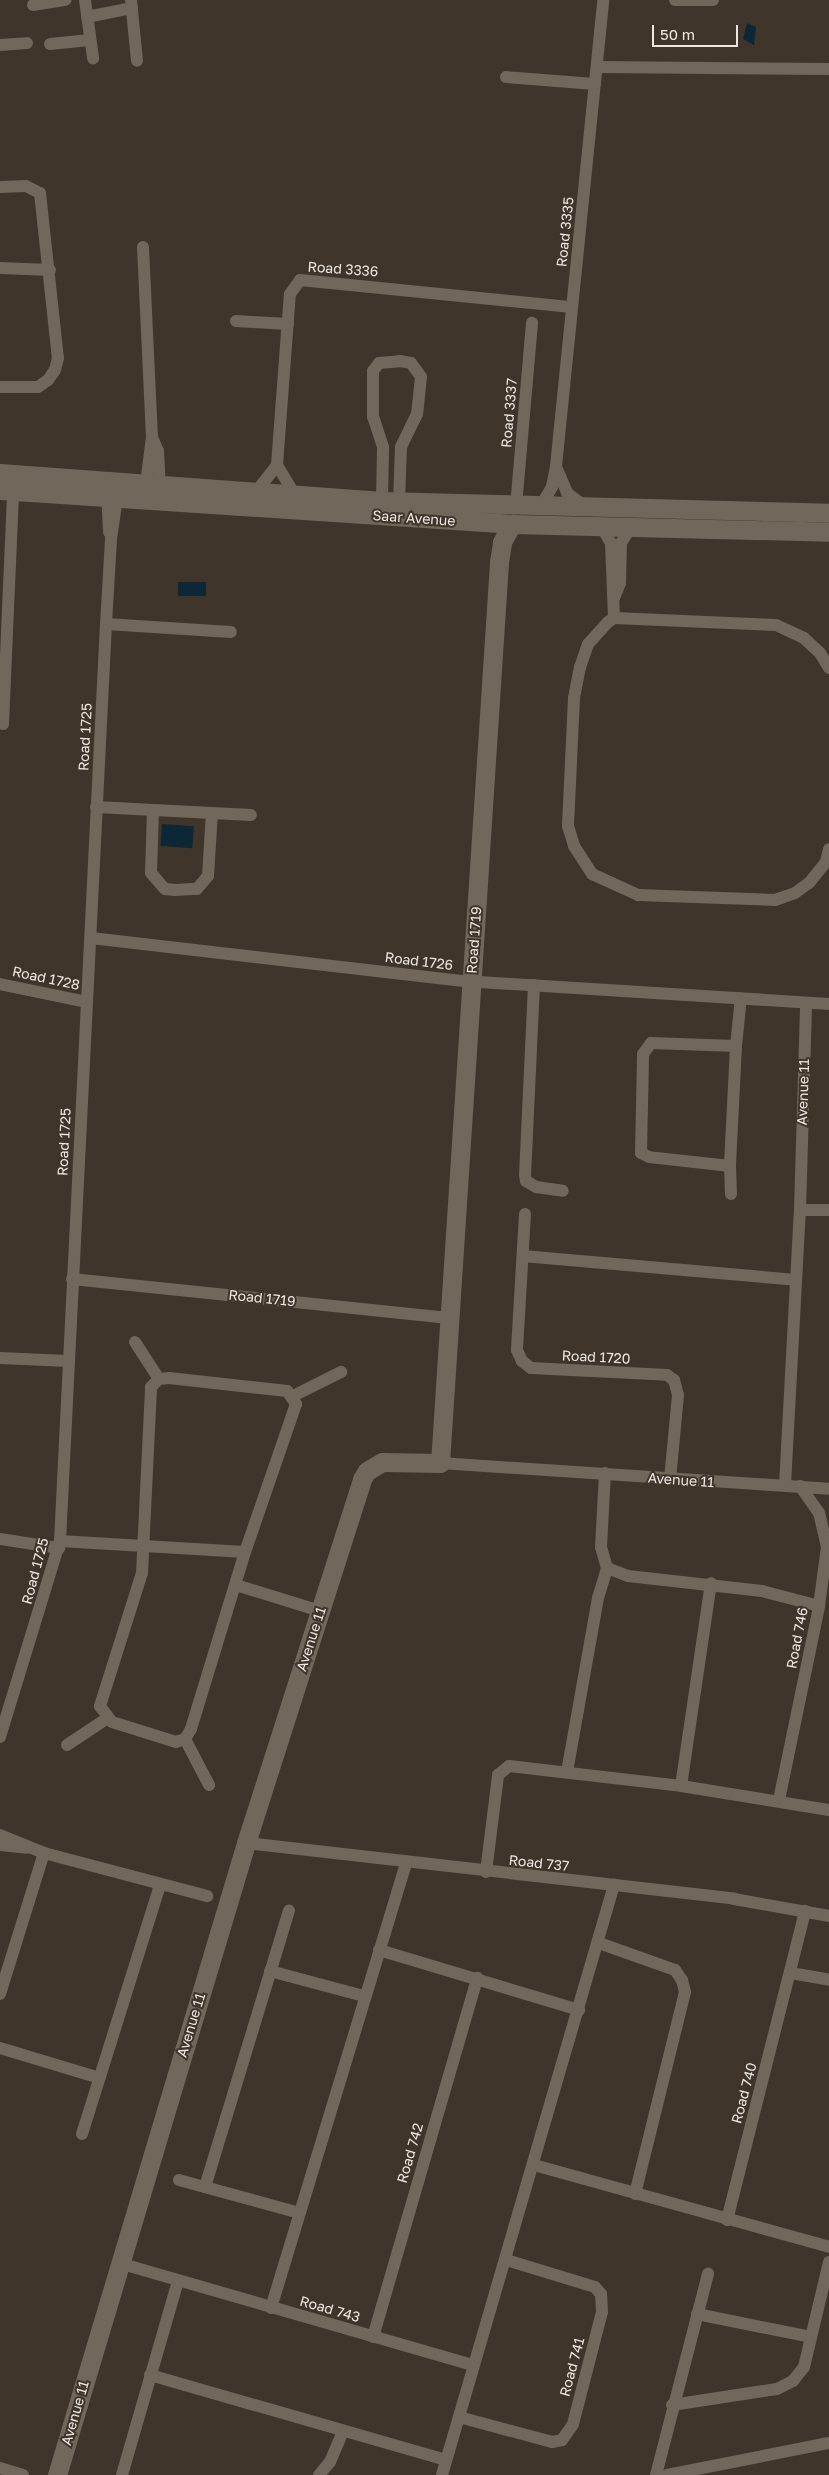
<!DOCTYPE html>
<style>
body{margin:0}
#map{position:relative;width:829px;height:2475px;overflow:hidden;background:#3f352b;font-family:"Golos Text",sans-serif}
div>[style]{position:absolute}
.water>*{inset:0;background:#0c2836;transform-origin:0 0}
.street>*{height:12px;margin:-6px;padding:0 6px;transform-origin:6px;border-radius:6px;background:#71675b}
.secondary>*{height:19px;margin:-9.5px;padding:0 9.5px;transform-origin:9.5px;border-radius:9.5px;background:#71675b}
span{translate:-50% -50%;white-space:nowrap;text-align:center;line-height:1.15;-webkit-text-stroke:4px #3f352b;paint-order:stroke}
.street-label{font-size:14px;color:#eee8e1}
.scale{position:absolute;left:652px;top:25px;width:86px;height:22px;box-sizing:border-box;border:2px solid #eee8e1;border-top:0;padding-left:6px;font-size:15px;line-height:18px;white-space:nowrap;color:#eee8e1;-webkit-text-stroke:4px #3f352b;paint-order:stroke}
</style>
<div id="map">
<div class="water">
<i style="clip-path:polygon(747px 23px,756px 27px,754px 45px,743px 39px)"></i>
<i style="left:178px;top:582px;width:28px;height:14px"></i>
<i style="left:162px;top:824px;width:32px;height:22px;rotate:4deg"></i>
</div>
<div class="street">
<i style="left:85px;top:0;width:59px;rotate:82.1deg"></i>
<i style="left:131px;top:0;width:61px;rotate:84.4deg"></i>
<i style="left:675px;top:0;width:38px"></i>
<i style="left:33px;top:5px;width:33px;rotate:-9deg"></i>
<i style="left:87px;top:17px;width:46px;rotate:-11.3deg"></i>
<i style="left:50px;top:44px;width:40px;rotate:-5.7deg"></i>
<i style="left:0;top:45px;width:27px;rotate:-4deg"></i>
<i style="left:597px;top:67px;width:232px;rotate:0.5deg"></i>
<i style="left:506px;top:77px;width:89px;rotate:4.5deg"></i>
<i style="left:0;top:187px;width:26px;rotate:-2deg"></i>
<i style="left:26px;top:186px;width:16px;rotate:27deg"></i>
<i style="left:40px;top:193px;width:166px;rotate:83.8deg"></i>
<i style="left:58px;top:358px;width:12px;rotate:104deg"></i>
<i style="left:55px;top:370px;width:12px;rotate:125deg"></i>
<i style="left:48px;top:380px;width:12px;rotate:145deg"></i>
<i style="left:38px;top:387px;width:38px;rotate:180deg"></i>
<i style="left:143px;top:247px;width:190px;rotate:87.3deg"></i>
<i style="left:152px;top:437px;width:46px;rotate:97.4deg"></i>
<i style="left:0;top:268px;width:50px;rotate:2.3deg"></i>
<i style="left:236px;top:321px;width:52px;rotate:3.3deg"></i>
<i style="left:152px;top:437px;width:15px;rotate:67deg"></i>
<i style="left:158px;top:451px;width:33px;rotate:87deg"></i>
<i style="left:277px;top:465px;width:35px;rotate:59deg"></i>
<i style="left:557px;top:469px;width:26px;rotate:67deg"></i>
<i style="left:567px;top:493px;width:21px;rotate:37deg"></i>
<i style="left:107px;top:489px;width:43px;rotate:87.3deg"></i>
<i style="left:256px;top:492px;width:34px;rotate:-52deg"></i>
<i style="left:277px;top:465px;width:171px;rotate:-85.7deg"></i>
<i style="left:290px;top:294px;width:17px;rotate:-54deg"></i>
<i style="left:300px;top:280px;width:273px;rotate:5.7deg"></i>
<i style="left:382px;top:501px;width:54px;rotate:-88.9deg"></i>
<i style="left:383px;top:447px;width:32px;rotate:-108deg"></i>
<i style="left:373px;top:417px;width:46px;rotate:-90deg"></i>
<i style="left:373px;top:371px;width:10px;rotate:-53deg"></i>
<i style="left:379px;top:363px;width:21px;rotate:-5deg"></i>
<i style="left:400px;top:361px;width:11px;rotate:10deg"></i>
<i style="left:411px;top:363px;width:17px;rotate:54deg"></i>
<i style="left:421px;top:377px;width:37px;rotate:96deg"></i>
<i style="left:417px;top:414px;width:37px;rotate:116deg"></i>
<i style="left:401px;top:447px;width:55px;rotate:92.1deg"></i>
<i style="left:516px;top:506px;width:184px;rotate:-85deg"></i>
<i style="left:540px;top:507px;width:23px;rotate:-59deg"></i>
<i style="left:552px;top:487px;width:21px;rotate:-79deg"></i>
<i style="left:556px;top:466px;width:468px;rotate:-84.2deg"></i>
<i style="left:601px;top:526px;width:20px;rotate:60deg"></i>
<i style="left:611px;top:543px;width:75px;rotate:87.7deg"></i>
<i style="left:614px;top:598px;width:16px;rotate:-68deg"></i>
<i style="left:620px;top:583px;width:40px;rotate:-88.6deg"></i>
<i style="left:621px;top:543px;width:19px;rotate:-58deg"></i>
<i style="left:106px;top:624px;width:125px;rotate:3.7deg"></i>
<i style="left:829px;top:668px;width:17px;rotate:-121deg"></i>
<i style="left:820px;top:653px;width:22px;rotate:-137deg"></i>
<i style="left:804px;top:638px;width:31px;rotate:-155deg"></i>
<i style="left:776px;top:625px;width:162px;rotate:-177.5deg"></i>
<i style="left:614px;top:618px;width:7px;rotate:146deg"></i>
<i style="left:608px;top:622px;width:30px;rotate:132deg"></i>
<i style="left:588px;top:644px;width:24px;rotate:109deg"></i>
<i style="left:580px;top:667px;width:32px;rotate:101deg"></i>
<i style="left:574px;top:698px;width:128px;rotate:92.7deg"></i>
<i style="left:568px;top:826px;width:21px;rotate:73deg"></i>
<i style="left:574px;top:846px;width:33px;rotate:57deg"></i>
<i style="left:592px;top:874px;width:51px;rotate:24.5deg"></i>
<i style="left:638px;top:895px;width:137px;rotate:2.1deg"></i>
<i style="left:775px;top:900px;width:21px;rotate:-19deg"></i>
<i style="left:795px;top:893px;width:17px;rotate:-36deg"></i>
<i style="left:809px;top:883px;width:27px;rotate:-51deg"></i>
<i style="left:826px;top:862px;width:13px;rotate:-77deg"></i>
<i style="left:3px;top:724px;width:233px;rotate:-87.5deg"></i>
<i style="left:96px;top:807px;width:155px;rotate:3deg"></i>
<i style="left:153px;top:810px;width:63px;rotate:91.8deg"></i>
<i style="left:151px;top:873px;width:21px;rotate:49deg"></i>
<i style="left:165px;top:889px;width:10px;rotate:6deg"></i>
<i style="left:175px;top:890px;width:22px;rotate:-3deg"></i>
<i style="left:197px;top:889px;width:17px;rotate:-50deg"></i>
<i style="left:208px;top:876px;width:63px;rotate:-86.4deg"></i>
<i style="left:91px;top:938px;width:375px;rotate:6.6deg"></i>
<i style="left:464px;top:981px;width:366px;rotate:3.6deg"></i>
<i style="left:0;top:984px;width:88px;rotate:11.8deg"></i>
<i style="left:534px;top:985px;width:190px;rotate:92.7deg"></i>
<i style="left:525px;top:1175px;width:6px;rotate:81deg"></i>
<i style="left:526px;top:1181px;width:12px;rotate:31deg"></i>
<i style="left:536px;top:1187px;width:27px;rotate:8deg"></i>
<i style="left:651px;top:1043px;width:85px;rotate:2deg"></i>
<i style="left:736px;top:1046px;width:120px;rotate:92.9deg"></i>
<i style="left:730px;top:1166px;width:81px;rotate:-173.7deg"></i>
<i style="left:649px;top:1157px;width:9px;rotate:-153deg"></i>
<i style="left:641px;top:1153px;width:99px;rotate:-88.8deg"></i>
<i style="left:643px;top:1054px;width:14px;rotate:-54deg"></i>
<i style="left:736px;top:1046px;width:48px;rotate:-84.1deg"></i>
<i style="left:730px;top:1166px;width:28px;rotate:88deg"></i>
<i style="left:800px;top:1210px;width:29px"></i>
<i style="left:525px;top:1214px;width:136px;rotate:93.4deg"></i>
<i style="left:517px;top:1350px;width:12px;rotate:66deg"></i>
<i style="left:522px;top:1361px;width:11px;rotate:38deg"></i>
<i style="left:531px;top:1368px;width:136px;rotate:2.9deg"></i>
<i style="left:667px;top:1375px;width:9px;rotate:36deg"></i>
<i style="left:674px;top:1380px;width:16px;rotate:75deg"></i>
<i style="left:678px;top:1395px;width:85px;rotate:95.4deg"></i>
<i style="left:523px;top:1256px;width:274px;rotate:5deg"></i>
<i style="left:72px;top:1279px;width:381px;rotate:5.9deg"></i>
<i style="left:135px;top:1342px;width:44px;rotate:57deg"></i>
<i style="left:0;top:1358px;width:68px;rotate:2.5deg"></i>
<i style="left:169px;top:1378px;width:119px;rotate:6.3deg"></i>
<i style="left:287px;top:1391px;width:16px;rotate:55deg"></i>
<i style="left:296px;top:1404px;width:157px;rotate:109deg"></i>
<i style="left:245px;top:1552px;width:185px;rotate:107deg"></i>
<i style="left:191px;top:1729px;width:12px;rotate:121deg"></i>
<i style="left:185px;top:1739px;width:9px;rotate:162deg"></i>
<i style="left:176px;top:1742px;width:67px;rotate:-162.6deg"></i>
<i style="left:112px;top:1722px;width:20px;rotate:-127deg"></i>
<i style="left:100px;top:1706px;width:139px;rotate:-72.5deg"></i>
<i style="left:142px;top:1573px;width:186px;rotate:-87.2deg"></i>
<i style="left:151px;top:1387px;width:11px;rotate:-45deg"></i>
<i style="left:159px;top:1379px;width:10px;rotate:-6deg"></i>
<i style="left:293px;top:1396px;width:54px;rotate:-26.6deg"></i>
<i style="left:440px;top:1463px;width:390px;rotate:3.8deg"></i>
<i style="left:605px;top:1473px;width:74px;rotate:93.1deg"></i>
<i style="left:601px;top:1547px;width:22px;rotate:74deg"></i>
<i style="left:607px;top:1568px;width:22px;rotate:21deg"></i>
<i style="left:628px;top:1576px;width:135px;rotate:6.4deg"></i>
<i style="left:762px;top:1591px;width:59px;rotate:14.7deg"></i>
<i style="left:785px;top:1485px;width:275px;rotate:-86.9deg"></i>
<i style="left:800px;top:1210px;width:205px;rotate:-88.3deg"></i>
<i style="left:0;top:1539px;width:60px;rotate:8.7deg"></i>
<i style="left:60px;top:1541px;width:185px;rotate:3.4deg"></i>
<i style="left:236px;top:1585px;width:88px;rotate:17.2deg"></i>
<i style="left:0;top:1737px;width:205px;rotate:-73deg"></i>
<i style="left:60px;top:1541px;width:918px;rotate:-87.13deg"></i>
<i style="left:106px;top:624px;width:85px;rotate:-86.6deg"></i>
<i style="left:111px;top:539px;width:49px;rotate:-81.7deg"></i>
<i style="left:185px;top:1739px;width:52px;rotate:62.4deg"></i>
<i style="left:67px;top:1745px;width:47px;rotate:-33.7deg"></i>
<i style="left:567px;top:1772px;width:177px;rotate:-79.9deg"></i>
<i style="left:598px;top:1598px;width:31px;rotate:-73deg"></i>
<i style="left:681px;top:1786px;width:205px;rotate:-81.6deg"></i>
<i style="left:779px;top:1800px;width:198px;rotate:-78.3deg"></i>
<i style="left:819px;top:1606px;width:60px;rotate:-82.3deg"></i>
<i style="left:827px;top:1547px;width:35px;rotate:-103deg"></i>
<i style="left:819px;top:1513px;width:33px;rotate:-125deg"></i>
<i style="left:0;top:1835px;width:48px;rotate:22.2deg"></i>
<i style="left:44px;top:1853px;width:169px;rotate:14.8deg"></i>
<i style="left:246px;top:1843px;width:491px;rotate:6.5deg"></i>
<i style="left:734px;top:1899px;width:97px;rotate:10.1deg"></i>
<i style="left:0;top:1845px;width:27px;rotate:6deg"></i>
<i style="left:486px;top:1872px;width:98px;rotate:-82.9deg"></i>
<i style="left:498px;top:1775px;width:14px;rotate:-39deg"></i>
<i style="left:509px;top:1766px;width:173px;rotate:6.6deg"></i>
<i style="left:681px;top:1786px;width:150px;rotate:9.2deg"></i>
<i style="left:599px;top:1943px;width:81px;rotate:19.6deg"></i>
<i style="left:675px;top:1970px;width:12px;rotate:55deg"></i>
<i style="left:682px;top:1980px;width:12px;rotate:76deg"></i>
<i style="left:685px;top:1992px;width:208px;rotate:103.9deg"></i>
<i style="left:379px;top:1950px;width:209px;rotate:16.7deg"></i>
<i style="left:270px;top:1971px;width:97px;rotate:14.9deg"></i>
<i style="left:791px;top:1973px;width:39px;rotate:10deg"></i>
<i style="left:0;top:1994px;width:148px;rotate:-72.7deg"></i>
<i style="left:0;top:2048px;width:104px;rotate:16.7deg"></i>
<i style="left:82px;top:2134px;width:261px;rotate:-72.6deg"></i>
<i style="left:534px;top:2165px;width:306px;rotate:15.5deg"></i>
<i style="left:179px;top:2180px;width:125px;rotate:15.3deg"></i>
<i style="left:205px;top:2187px;width:289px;rotate:-73.1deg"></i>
<i style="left:727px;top:2220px;width:319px;rotate:-75.8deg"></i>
<i style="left:119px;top:2263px;width:368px;rotate:16.1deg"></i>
<i style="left:271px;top:2308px;width:465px;rotate:-73.1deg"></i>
<i style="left:697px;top:2314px;width:116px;rotate:11.4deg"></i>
<i style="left:373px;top:2337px;width:374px;rotate:-73.8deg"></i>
<i style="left:150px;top:2375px;width:308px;rotate:16deg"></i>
<i style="left:672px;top:2405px;width:106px;rotate:-8.7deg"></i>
<i style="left:777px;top:2389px;width:18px;rotate:-27deg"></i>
<i style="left:793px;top:2381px;width:18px;rotate:-52deg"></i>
<i style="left:804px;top:2367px;width:108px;rotate:-76.6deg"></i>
<i style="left:459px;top:2417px;width:96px;rotate:15deg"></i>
<i style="left:552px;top:2442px;width:10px;rotate:-11deg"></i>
<i style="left:562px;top:2440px;width:19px;rotate:-55deg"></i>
<i style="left:573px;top:2424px;width:116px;rotate:-75.5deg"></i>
<i style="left:602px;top:2312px;width:18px;rotate:-93deg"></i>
<i style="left:601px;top:2294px;width:9px;rotate:-131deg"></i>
<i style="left:595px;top:2287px;width:93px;rotate:-163.1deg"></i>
<i style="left:0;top:2468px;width:24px;rotate:17deg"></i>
<i style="left:122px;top:2475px;width:202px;rotate:-73.9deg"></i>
<i style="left:319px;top:2475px;width:17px;rotate:-50deg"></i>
<i style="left:330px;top:2462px;width:34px;rotate:-67deg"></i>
<i style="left:442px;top:2475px;width:615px;rotate:-73.75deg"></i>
<i style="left:656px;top:2475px;width:208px;rotate:-75.5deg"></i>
<i style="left:667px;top:2475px;width:165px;rotate:-11.2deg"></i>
</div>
<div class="secondary">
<i style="left:0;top:473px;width:383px;rotate:4.2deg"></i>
<i style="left:382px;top:501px;width:447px;rotate:1.5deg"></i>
<i style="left:0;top:490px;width:513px;rotate:3.8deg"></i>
<i style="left:512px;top:524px;width:317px;rotate:1.4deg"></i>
<i style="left:57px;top:2475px;width:660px;rotate:-73.35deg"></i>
<i style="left:246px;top:1843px;width:382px;rotate:-72.3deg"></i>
<i style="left:362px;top:1479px;width:9px;rotate:-58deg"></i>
<i style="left:367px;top:1471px;width:17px;rotate:-31deg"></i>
<i style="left:382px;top:1462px;width:58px;rotate:1deg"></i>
<i style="left:440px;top:1463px;width:903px;rotate:-86.25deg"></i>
<i style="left:499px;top:562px;width:20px;rotate:-81deg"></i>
<i style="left:502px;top:542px;width:21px;rotate:-61deg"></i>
</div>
<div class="street-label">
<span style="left:565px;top:232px;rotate:-84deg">Road 3335</span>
<span style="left:343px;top:269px;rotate:4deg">Road 3336</span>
<span style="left:509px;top:413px;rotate:-85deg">Road 3337</span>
<span style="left:414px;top:518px;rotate:4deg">Saar Avenue</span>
<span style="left:85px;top:737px;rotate:-87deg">Road 1725</span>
<span style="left:474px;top:940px;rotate:-86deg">Road 1719</span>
<span style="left:419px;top:961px;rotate:7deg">Road 1726</span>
<span style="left:46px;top:978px;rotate:12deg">Road 1728</span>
<span style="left:803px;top:1092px;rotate:-88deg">Avenue 11</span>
<span style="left:64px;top:1142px;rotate:-87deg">Road 1725</span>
<span style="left:262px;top:1298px;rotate:6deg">Road 1719</span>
<span style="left:596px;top:1357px;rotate:3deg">Road 1720</span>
<span style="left:681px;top:1480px;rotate:4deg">Avenue 11</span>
<span style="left:35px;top:1571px;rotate:-75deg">Road 1725</span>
<span style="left:797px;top:1638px;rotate:-79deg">Road 746</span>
<span style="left:311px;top:1639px;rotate:-72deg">Avenue 11</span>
<span style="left:539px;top:1863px;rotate:6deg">Road 737</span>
<span style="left:191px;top:2025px;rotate:-73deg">Avenue 11</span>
<span style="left:744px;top:2093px;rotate:-75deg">Road 740</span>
<span style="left:410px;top:2153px;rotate:-74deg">Road 742</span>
<span style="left:330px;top:2309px;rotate:16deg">Road 743</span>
<span style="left:572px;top:2367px;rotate:-75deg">Road 741</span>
<span style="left:75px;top:2413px;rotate:-74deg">Avenue 11</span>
</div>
<div class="scale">50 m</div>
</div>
